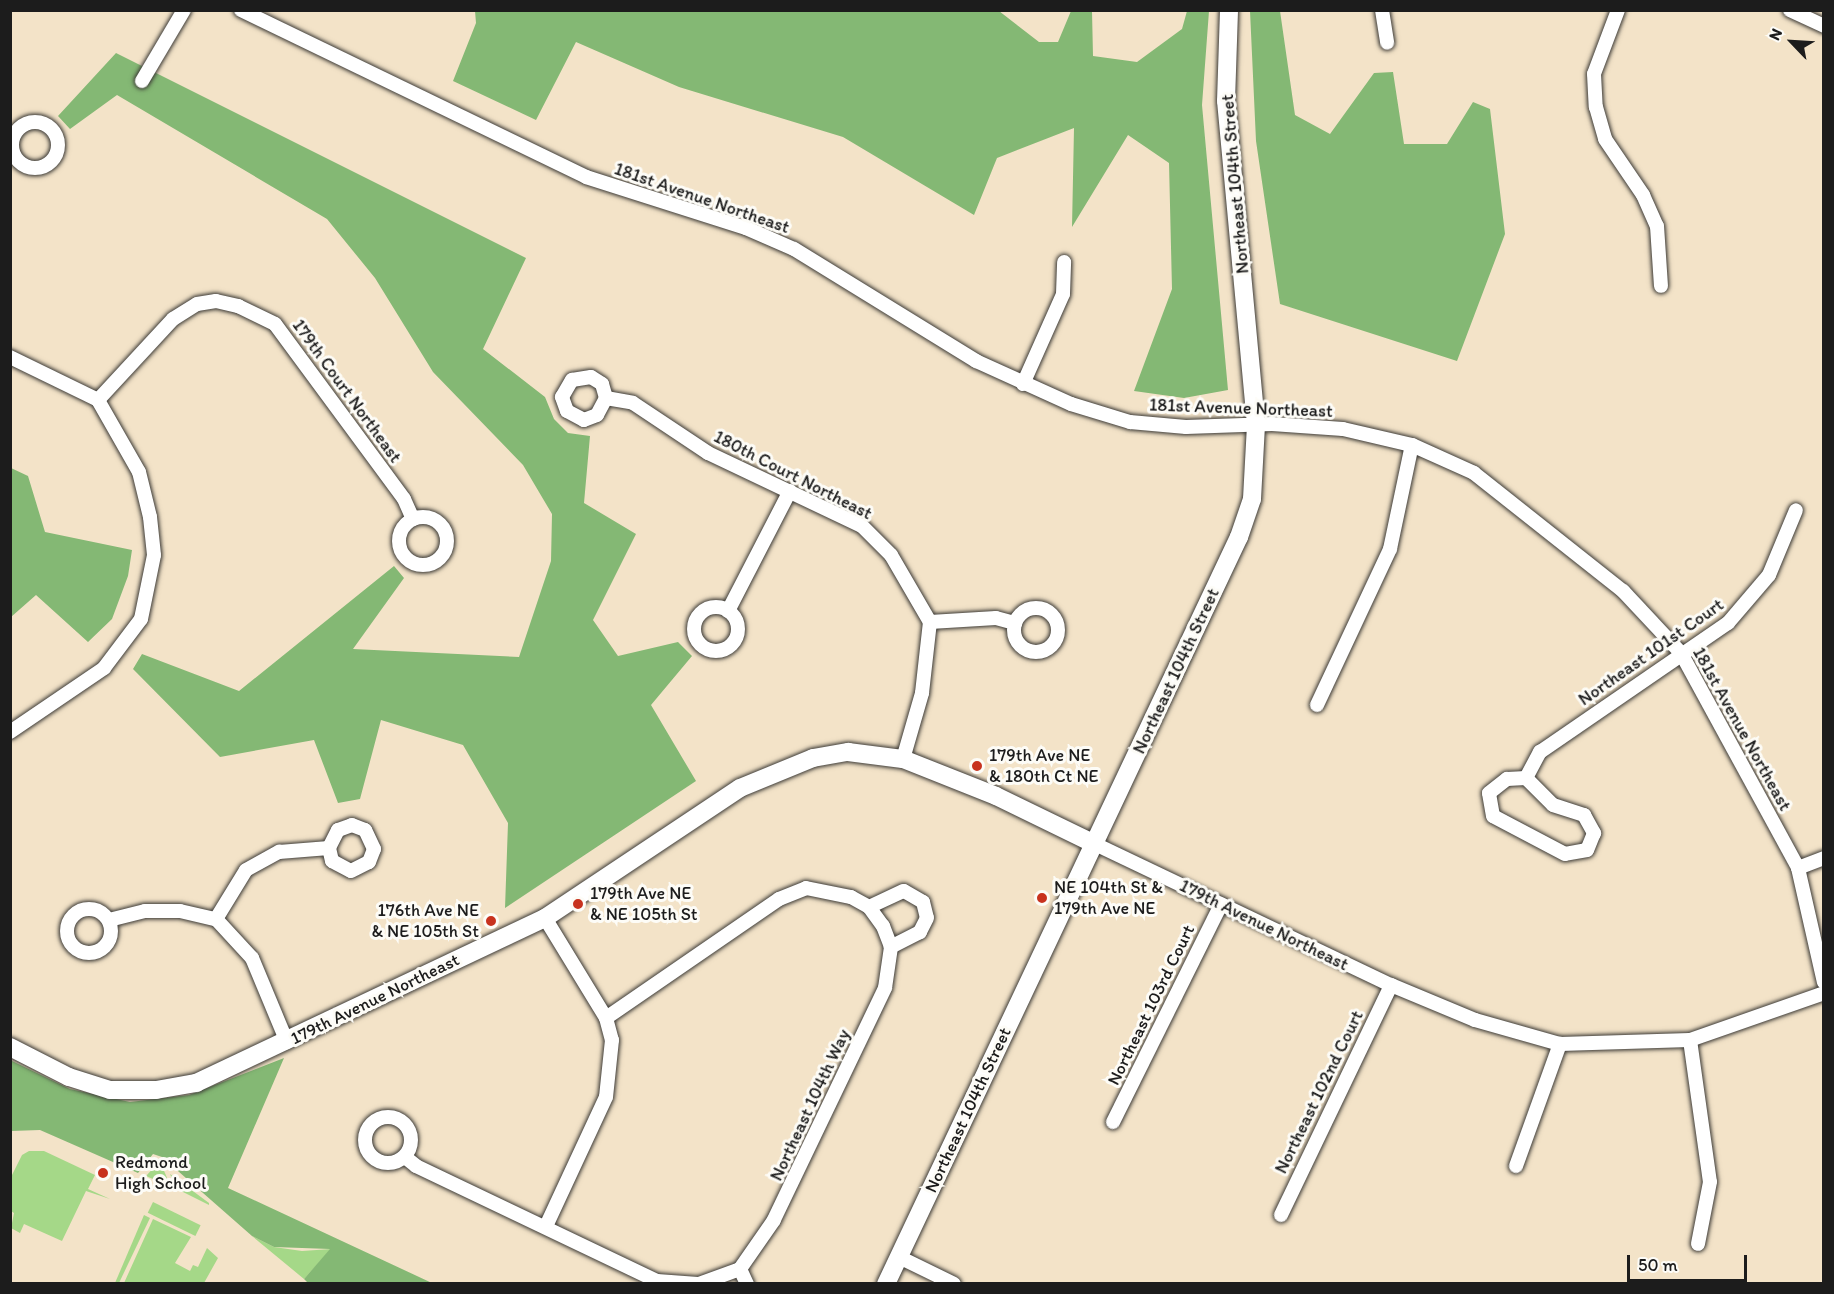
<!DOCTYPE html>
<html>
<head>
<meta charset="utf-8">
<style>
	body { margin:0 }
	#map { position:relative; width:1834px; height:1294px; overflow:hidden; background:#f3e3c8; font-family:Itim,sans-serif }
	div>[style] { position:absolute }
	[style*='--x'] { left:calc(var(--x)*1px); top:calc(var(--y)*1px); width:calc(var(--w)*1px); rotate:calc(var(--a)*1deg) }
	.green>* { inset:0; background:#a5d888; transform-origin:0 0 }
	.forest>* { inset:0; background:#84b874 }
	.roads { filter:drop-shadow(0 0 2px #3c3a36) drop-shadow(0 0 2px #3c3a36) }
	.minor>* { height:14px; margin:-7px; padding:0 7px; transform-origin:7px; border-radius:7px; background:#fff }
	.minor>.ring { margin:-7px; padding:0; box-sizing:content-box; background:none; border:14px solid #fff; border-radius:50% }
	.tertiary>* { height:18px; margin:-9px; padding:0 9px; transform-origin:9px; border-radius:9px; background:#fff }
	.dots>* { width:16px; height:16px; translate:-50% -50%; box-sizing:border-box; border:3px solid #fdfcf7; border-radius:50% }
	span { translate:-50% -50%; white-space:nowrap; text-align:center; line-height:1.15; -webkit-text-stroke:6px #fdfcf7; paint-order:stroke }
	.street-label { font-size:18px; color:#1c1c1c }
	.poi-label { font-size:18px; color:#1c1c1c }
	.left { translate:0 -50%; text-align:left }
	.right { translate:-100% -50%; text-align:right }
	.frame { position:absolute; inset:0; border:12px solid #1c1c1c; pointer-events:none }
	.north { position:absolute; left:1762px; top:12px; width:60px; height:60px; -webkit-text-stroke:4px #fdfcf7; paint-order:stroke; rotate:295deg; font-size:16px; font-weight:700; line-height:24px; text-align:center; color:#1c1c1c }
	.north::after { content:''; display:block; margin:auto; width:21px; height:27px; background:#1c1c1c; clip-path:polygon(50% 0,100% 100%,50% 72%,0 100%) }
	.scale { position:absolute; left:1627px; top:1255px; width:120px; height:27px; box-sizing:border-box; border:3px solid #1c1c1c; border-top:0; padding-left:8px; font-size:18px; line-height:21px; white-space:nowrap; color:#1c1c1c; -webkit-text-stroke:4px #fdfcf7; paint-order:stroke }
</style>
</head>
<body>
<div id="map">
	<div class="green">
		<div style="clip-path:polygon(29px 1151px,44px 1151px,95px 1175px,88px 1189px,110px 1199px,86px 1191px,62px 1241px,24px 1224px,20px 1233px,11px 1228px,14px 1213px,11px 1211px,11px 1177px,22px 1155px)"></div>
		<div style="clip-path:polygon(158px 1163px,161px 1164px,171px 1187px,146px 1176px)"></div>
		<div style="clip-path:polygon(170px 1174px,209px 1203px,209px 1205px,177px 1189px)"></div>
		<div style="left:153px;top:1202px;width:53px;height:12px;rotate:26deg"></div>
		<div style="clip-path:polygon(144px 1215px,150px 1218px,119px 1283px,115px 1283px)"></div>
		<div style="clip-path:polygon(153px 1219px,191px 1237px,175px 1263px,190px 1271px,193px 1265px,198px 1267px,207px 1248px,218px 1258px,204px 1283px,124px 1283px)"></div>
		<div style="clip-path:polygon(252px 1236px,274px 1247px,302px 1251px,331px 1249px,304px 1279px)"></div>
	</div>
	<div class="forest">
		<div style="clip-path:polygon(475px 11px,999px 11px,1039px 42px,1058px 42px,1071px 11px,1092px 11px,1093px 56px,1137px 62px,1182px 29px,1187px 11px,1209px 11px,1202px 105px,1228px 390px,1184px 398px,1134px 391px,1172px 289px,1169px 163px,1128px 135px,1072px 227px,1074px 128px,997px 158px,974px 215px,843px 137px,679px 87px,576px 42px,536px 120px,453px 81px,476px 23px)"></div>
		<div style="clip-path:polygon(1250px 11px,1280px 11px,1295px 115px,1330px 134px,1374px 73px,1393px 72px,1404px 144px,1447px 144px,1473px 102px,1490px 109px,1505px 234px,1457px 361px,1280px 304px,1256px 141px)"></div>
		<div style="clip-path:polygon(116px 53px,526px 258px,483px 349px,545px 397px,554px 419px,568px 433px,590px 436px,584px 503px,636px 534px,593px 620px,618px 656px,678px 642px,692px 656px,651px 705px,696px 781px,505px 908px,508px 823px,463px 745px,381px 720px,360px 799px,338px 803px,314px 740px,220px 757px,133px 669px,142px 654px,239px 691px,394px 566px,404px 578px,353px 649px,519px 657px,551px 561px,552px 514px,523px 465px,433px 372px,375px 278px,327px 219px,117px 95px,70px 129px,58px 116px)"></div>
		<div style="clip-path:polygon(11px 468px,28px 476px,45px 532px,132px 550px,128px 576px,112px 619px,88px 642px,36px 595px,11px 617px)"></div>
		<div style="clip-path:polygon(284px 1058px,228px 1188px,432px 1283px,308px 1283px,304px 1279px,330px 1249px,274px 1247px,252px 1236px,162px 1157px,153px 1154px,138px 1173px,40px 1130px,11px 1131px,10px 1060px,70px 1089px,130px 1102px,189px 1095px)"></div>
	</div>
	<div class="roads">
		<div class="minor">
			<div style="--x:241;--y:10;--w:383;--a:25.8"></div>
			<div style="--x:586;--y:177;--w:168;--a:17.7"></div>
			<div style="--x:746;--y:228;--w:52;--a:23.6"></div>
			<div style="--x:794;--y:249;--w:214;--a:31.6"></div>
			<div style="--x:976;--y:361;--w:104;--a:24.4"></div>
			<div style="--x:1071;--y:404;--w:62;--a:17"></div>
			<div style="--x:1130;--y:422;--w:56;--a:5.1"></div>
			<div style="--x:1186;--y:427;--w:86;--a:-2"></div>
			<div style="--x:1272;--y:424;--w:71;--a:4"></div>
			<div style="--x:1343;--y:429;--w:71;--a:13.1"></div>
			<div style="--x:1412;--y:445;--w:68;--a:24.3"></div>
			<div style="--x:1474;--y:473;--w:190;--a:38.4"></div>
			<div style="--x:1623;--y:591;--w:85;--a:46.9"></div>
			<div style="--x:1681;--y:653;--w:245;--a:61.4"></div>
			<div style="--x:1798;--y:868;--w:117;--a:77.2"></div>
			<div style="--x:1382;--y:10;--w:33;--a:81"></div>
			<div style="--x:1618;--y:10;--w:68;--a:110.6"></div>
			<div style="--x:1594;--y:74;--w:33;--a:87"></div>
			<div style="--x:1596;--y:107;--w:33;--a:74"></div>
			<div style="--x:1605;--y:139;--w:68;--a:55.8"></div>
			<div style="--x:1643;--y:195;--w:34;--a:66"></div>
			<div style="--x:1657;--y:226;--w:60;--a:86.2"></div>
			<div style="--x:1790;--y:10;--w:38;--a:25"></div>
			<div style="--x:142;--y:81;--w:82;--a:-59.4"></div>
			<div class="ring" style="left:12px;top:122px;width:32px;height:32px"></div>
			<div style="--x:10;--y:357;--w:98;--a:26"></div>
			<div style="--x:1023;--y:384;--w:98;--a:-66"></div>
			<div style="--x:1063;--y:294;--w:32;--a:-88"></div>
			<div style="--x:606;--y:398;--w:19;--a:118"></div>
			<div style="--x:597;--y:415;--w:14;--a:159"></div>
			<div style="--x:584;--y:420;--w:19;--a:-152"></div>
			<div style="--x:567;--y:411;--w:15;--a:-110"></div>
			<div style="--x:562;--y:397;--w:20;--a:-60"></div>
			<div style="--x:572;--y:380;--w:19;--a:-9"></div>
			<div style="--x:591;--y:377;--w:13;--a:32"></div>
			<div style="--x:602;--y:384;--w:15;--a:74"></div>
			<div style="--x:606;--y:398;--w:27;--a:10"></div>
			<div style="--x:633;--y:403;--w:90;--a:33.7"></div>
			<div style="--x:708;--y:453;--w:170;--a:25.4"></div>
			<div style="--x:862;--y:526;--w:41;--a:45"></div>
			<div style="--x:891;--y:555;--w:78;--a:59.8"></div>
			<div style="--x:930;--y:622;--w:66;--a:-3.5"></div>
			<div style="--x:996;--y:618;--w:20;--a:15"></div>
			<div class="ring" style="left:399px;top:517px;width:34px;height:34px"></div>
			<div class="ring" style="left:694px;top:607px;width:30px;height:30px"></div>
			<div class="ring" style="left:1014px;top:608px;width:30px;height:30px"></div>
			<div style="--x:728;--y:611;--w:135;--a:-62.7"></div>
			<div style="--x:1317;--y:705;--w:172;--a:-64.9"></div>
			<div style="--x:1390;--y:549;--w:106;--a:-78.1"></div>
			<div style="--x:10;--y:732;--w:114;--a:-34.2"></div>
			<div style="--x:104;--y:668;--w:61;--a:-52.9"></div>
			<div style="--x:141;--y:619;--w:65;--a:-78.5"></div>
			<div style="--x:154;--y:555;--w:38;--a:-96"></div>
			<div style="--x:150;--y:517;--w:46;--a:-103.7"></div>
			<div style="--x:139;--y:472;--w:83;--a:-119.7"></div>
			<div style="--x:98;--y:400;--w:110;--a:-47.2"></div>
			<div style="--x:173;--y:319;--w:28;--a:-32"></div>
			<div style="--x:197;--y:304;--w:19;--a:-9"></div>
			<div style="--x:216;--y:301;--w:23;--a:13"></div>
			<div style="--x:238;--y:306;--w:41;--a:25.9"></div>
			<div style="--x:275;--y:324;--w:217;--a:53.6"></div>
			<div style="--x:404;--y:499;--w:22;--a:66"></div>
			<div style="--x:903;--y:759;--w:69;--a:-73.9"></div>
			<div style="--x:922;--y:693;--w:71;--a:-83.6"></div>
			<div style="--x:1526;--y:778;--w:38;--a:45"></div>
			<div style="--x:1553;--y:805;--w:33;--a:18"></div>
			<div style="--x:1584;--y:815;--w:21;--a:61"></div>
			<div style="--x:1594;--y:833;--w:18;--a:112"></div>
			<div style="--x:1587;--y:850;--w:22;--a:170"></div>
			<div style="--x:1565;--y:854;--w:81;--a:-152.2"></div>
			<div style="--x:1493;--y:816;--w:23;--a:-100"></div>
			<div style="--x:1489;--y:793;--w:23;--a:-38"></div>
			<div style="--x:1507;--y:779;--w:19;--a:-3"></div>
			<div style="--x:1526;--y:778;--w:30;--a:-62"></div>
			<div style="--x:1540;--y:752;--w:228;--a:-34.5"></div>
			<div style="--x:1728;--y:623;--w:63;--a:-49.5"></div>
			<div style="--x:1769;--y:575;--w:70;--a:-67.4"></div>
			<div style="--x:1095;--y:844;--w:328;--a:25.5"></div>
			<div style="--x:1391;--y:985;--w:91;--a:22.6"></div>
			<div style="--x:1475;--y:1020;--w:88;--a:15.8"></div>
			<div style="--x:1560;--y:1044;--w:130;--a:-1.8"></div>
			<div style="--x:1690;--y:1040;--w:142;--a:-19.3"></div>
			<div style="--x:1798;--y:868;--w:28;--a:-21"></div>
			<div style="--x:869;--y:907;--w:38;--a:-25"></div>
			<div style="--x:904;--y:891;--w:22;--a:30"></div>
			<div style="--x:923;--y:902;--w:16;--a:76"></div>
			<div style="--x:927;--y:918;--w:16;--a:117"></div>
			<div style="--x:920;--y:932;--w:33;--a:153"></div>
			<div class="ring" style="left:67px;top:909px;width:30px;height:30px"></div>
			<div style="--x:545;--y:918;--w:117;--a:58.6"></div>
			<div style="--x:606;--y:1018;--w:23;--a:75"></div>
			<div style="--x:612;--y:1040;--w:57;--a:96"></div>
			<div style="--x:606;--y:1097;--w:142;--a:114.9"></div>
			<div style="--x:216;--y:919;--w:57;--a:-58.5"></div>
			<div style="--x:246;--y:870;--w:38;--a:-29"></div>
			<div style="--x:279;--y:852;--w:50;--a:-4.6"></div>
			<div style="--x:329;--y:848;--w:13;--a:77"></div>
			<div style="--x:332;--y:861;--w:21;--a:28"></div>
			<div style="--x:351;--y:871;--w:20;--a:-27"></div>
			<div style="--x:369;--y:862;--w:14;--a:-69"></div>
			<div style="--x:374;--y:849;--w:21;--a:-115"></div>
			<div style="--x:365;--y:830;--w:14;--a:-159"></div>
			<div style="--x:352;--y:825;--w:15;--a:160"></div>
			<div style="--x:338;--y:830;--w:20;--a:117"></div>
			<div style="--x:109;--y:920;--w:37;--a:-14"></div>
			<div style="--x:145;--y:911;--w:35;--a:0"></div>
			<div style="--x:180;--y:911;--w:37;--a:13"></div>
			<div style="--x:216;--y:919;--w:53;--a:47.3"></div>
			<div style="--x:252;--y:958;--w:91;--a:67.4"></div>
			<div style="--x:606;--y:1018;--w:210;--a:-34.5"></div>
			<div style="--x:779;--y:899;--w:29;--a:-22"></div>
			<div style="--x:806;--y:888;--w:46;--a:11.3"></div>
			<div style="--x:851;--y:897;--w:21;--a:29"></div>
			<div style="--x:869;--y:907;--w:24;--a:54"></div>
			<div style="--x:883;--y:926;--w:22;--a:69"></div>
			<div style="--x:891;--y:947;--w:41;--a:98.3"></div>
			<div style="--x:885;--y:988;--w:257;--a:115.6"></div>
			<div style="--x:774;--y:1220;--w:60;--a:124.8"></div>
			<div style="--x:740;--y:1269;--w:44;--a:159.9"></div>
			<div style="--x:1690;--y:1040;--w:143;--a:82"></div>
			<div style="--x:1710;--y:1182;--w:63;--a:101"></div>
			<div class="ring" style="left:365px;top:1117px;width:32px;height:32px"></div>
			<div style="--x:1113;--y:1122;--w:243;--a:-63.6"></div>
			<div style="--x:405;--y:1157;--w:14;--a:39"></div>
			<div style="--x:416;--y:1166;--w:267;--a:25.5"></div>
			<div style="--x:657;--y:1281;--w:41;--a:4.2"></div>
			<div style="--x:1516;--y:1166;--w:130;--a:-70.2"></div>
			<div style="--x:1281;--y:1215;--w:255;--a:-64.4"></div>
			<div style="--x:899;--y:1257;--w:61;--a:26.1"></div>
			<div style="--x:740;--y:1269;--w:17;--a:65"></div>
		</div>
		<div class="tertiary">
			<div style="--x:10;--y:1047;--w:66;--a:27"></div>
			<div style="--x:69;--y:1077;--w:43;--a:17.6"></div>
			<div style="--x:110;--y:1090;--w:46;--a:0"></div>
			<div style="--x:156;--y:1090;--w:41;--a:-9.9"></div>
			<div style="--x:196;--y:1083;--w:386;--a:-25.3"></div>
			<div style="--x:545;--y:918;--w:234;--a:-33.7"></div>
			<div style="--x:740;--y:788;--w:79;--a:-22.3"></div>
			<div style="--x:813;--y:758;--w:36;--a:-10"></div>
			<div style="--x:848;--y:752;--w:55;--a:7.3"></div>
			<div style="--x:903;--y:759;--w:100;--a:21.7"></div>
			<div style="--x:996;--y:796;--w:110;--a:25.9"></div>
			<div style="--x:886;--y:1284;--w:826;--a:-64.71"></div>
			<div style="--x:1239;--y:537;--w:40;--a:-71.1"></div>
			<div style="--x:1252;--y:499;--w:75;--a:-86.9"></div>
			<div style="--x:1256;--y:424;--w:324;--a:-95.3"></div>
			<div style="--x:1226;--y:101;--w:91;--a:-88.1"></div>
		</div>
	</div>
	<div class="dots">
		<div style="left:977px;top:766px;background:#c8321e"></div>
		<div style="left:1042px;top:898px;background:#c8321e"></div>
		<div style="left:578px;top:904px;background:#c8321e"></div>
		<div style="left:491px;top:921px;background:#c8321e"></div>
		<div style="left:103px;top:1173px;background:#c8321e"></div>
	</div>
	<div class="street-label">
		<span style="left:1235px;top:184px;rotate:-95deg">Northeast 104th Street</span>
		<span style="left:702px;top:198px;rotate:19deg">181st Avenue Northeast</span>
		<span style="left:347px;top:391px;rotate:54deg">179th Court Northeast</span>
		<span style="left:1241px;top:408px;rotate:2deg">181st Avenue Northeast</span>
		<span style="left:793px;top:475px;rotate:27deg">180th Court Northeast</span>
		<span style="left:1651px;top:652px;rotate:-35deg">Northeast 101st Court</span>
		<span style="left:1176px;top:671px;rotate:-65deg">Northeast 104th Street</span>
		<span style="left:1742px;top:729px;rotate:61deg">181st Avenue Northeast</span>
		<span style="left:1264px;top:925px;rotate:26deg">179th Avenue Northeast</span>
		<span style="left:375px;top:999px;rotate:-26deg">179th Avenue Northeast</span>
		<span style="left:1151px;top:1005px;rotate:-64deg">Northeast 103rd Court</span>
		<span style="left:1319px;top:1092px;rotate:-64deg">Northeast 102nd Court</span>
		<span style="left:810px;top:1105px;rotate:-65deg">Northeast 104th Way</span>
		<span style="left:968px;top:1110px;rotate:-65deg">Northeast 104th Street</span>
	</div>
	<div class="poi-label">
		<span class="left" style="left:989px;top:766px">179th Ave NE<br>&amp; 180th Ct NE</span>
		<span class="left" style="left:1054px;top:898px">NE 104th St &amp;<br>179th Ave NE</span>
		<span class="left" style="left:590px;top:904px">179th Ave NE<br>&amp; NE 105th St</span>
		<span class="right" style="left:479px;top:921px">176th Ave NE<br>&amp; NE 105th St</span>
		<span class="left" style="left:115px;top:1173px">Redmond<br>High School</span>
	</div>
	<div class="frame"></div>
	<div class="north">N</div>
	<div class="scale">50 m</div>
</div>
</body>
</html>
